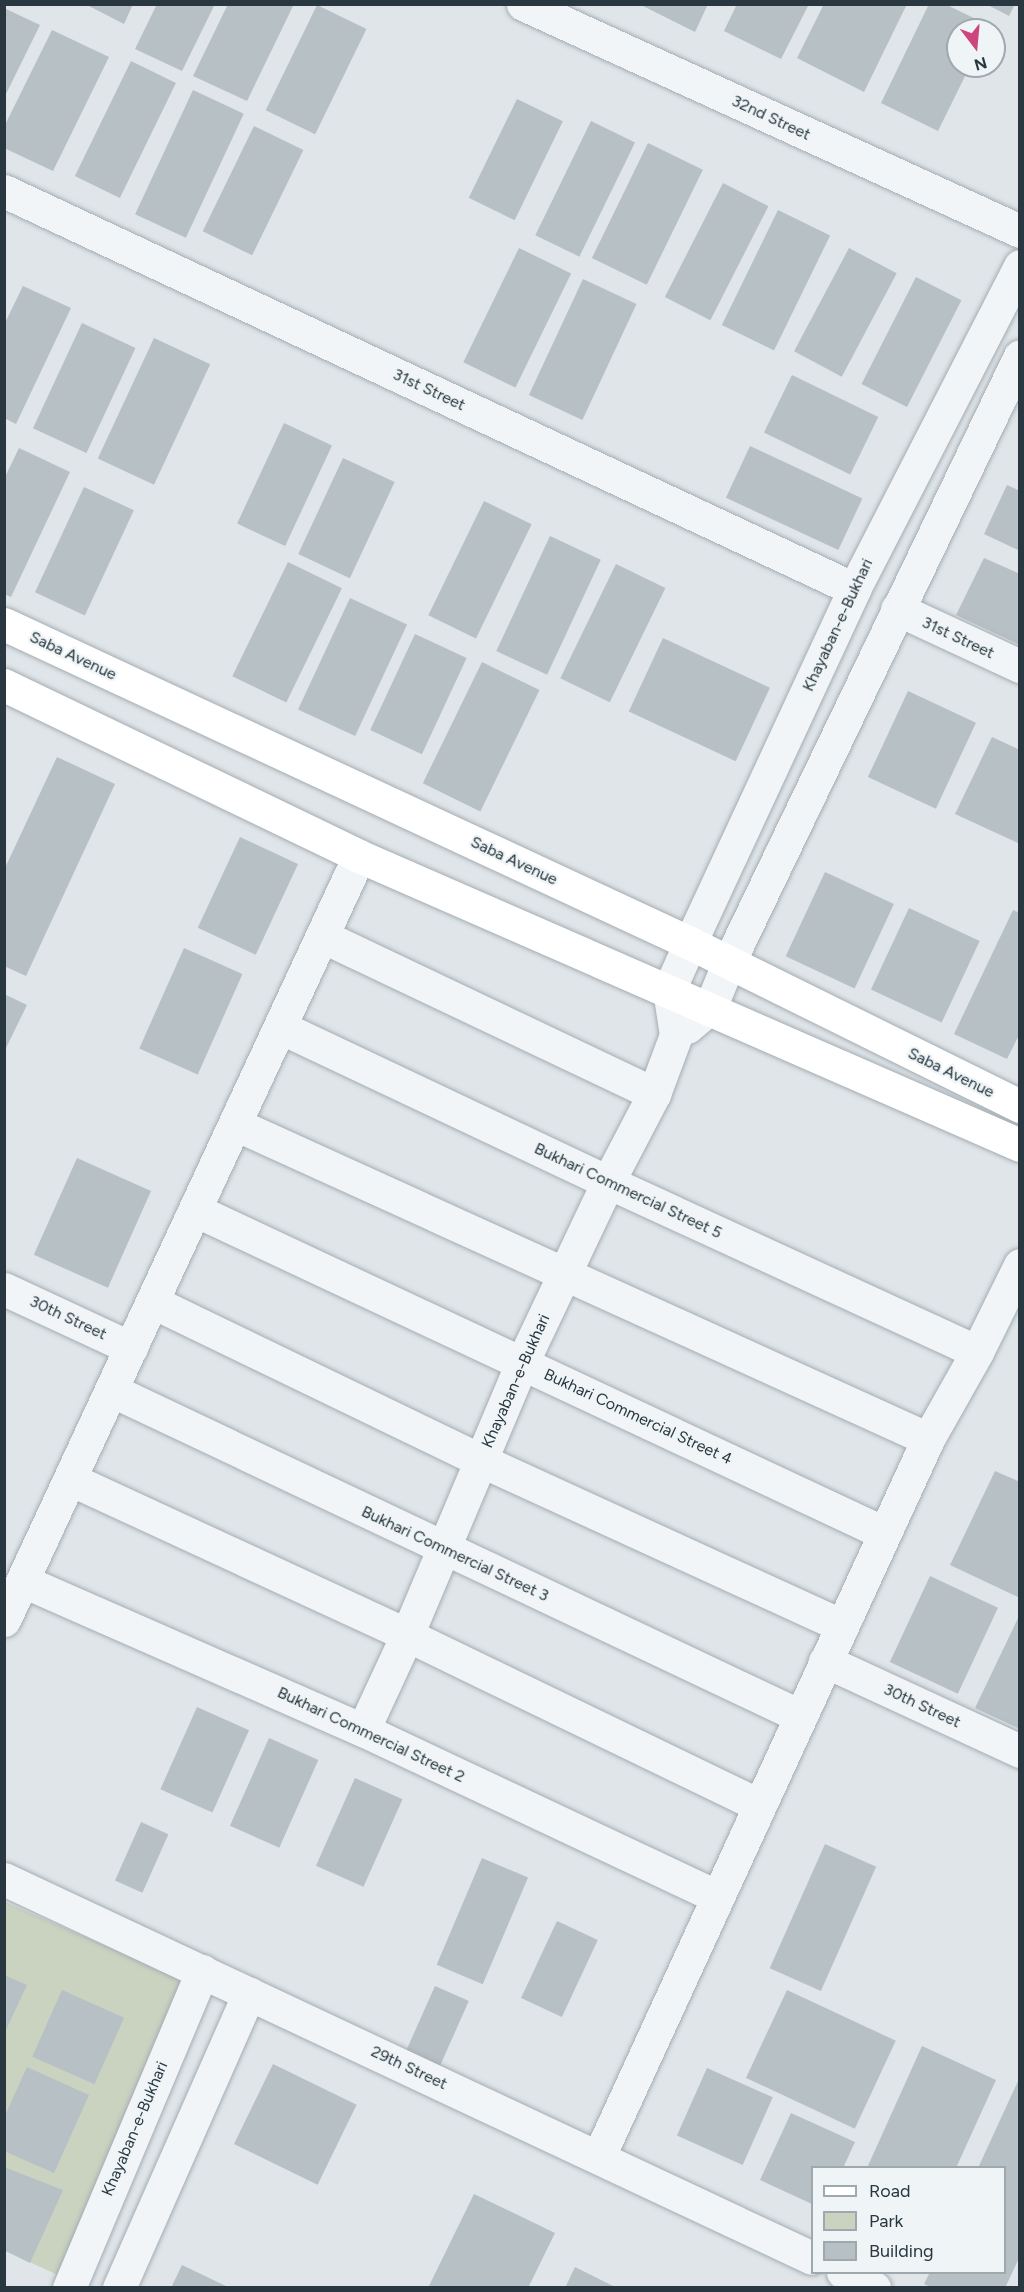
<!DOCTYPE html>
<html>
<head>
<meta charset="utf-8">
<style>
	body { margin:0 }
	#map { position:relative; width:1024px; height:2292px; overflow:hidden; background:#dfe5e9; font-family:Figtree,sans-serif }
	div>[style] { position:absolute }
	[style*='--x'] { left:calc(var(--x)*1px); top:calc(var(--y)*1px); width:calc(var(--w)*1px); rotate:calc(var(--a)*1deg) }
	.green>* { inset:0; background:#cad2c0 }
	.building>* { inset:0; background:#b7c0c5; transform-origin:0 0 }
	.roads { filter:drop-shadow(0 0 2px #a4adb3) drop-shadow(0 0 2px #a4adb3) }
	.minor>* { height:33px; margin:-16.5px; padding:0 16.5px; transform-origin:16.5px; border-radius:16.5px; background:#f2f5f7 }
	.major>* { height:33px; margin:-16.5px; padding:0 16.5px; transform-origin:16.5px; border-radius:16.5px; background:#fff }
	span { translate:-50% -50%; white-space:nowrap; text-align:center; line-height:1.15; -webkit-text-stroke:4.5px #eff4f6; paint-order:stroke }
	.street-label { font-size:16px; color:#283740 }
	.frame { position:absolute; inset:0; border:6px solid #283740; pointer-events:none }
	.legend { position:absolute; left:811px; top:2166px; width:195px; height:108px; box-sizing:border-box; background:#eff4f6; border:2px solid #9fa8ad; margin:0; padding:8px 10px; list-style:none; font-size:18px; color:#283740 }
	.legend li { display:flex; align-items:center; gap:12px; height:30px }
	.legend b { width:30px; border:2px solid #9fa8ad }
	.north { position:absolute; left:946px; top:18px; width:60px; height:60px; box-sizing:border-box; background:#eff4f6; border:2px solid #9fa8ad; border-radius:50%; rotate:164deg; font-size:16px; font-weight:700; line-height:24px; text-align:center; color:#283740 }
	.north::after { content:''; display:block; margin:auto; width:21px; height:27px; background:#ce447e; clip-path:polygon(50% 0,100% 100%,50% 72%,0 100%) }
</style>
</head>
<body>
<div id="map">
	<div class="green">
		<div style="clip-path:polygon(5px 1902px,184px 1980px,58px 2275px,5px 2251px)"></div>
	</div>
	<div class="building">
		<div style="clip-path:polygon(85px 4px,133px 4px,124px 24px)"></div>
		<div style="clip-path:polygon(157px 4px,215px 4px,182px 71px,135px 49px)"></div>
		<div style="clip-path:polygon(228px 4px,294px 4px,247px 101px,193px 76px)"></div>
		<div style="clip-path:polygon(639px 4px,708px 4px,695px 32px)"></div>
		<div style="clip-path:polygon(737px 4px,809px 4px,781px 59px,724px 31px)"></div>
		<div style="clip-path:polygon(824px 4px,907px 4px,864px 92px,797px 58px)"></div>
		<div style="clip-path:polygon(929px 4px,945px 4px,990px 26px,988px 30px,958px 30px,958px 66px,970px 66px,938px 131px,881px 103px)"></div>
		<div style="clip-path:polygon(986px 4px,1015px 4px,1009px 16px)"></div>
		<div style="left:317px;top:5px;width:55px;height:117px;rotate:26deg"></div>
		<div style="clip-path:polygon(4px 8px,40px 25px,4px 98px)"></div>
		<div style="clip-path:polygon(52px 30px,109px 57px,53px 171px,4px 148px,4px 127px)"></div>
		<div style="left:131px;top:61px;width:50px;height:128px;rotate:26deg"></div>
		<div style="left:193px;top:90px;width:56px;height:137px;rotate:25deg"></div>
		<div style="left:517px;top:99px;width:51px;height:110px;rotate:26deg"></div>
		<div style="left:591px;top:121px;width:49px;height:127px;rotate:26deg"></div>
		<div style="left:254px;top:126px;width:55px;height:117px;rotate:26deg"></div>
		<div style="left:648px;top:143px;width:61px;height:128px;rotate:26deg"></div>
		<div style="left:723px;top:183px;width:51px;height:128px;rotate:27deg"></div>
		<div style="left:778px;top:210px;width:58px;height:128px;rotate:26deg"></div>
		<div style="left:519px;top:248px;width:58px;height:127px;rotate:26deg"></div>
		<div style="left:849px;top:248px;width:54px;height:117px;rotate:28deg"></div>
		<div style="left:916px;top:277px;width:51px;height:120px;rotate:27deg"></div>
		<div style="left:583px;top:279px;width:59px;height:128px;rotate:25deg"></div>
		<div style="clip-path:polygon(23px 286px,71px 308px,16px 424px,4px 418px,4px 325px)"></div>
		<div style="left:82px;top:323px;width:59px;height:116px;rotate:25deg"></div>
		<div style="left:154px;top:338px;width:62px;height:133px;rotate:25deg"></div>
		<div style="left:792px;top:375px;width:96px;height:64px;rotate:26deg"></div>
		<div style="left:284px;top:423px;width:53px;height:111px;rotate:25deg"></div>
		<div style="left:750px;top:446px;width:124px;height:57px;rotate:25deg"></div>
		<div style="clip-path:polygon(19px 448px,70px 472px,11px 597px,4px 594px,4px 479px)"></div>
		<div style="left:343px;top:458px;width:57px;height:106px;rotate:25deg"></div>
		<div style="clip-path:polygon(1007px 485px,1020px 491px,1020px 551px,984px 534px)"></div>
		<div style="left:84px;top:487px;width:55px;height:116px;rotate:25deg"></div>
		<div style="left:484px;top:501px;width:53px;height:127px;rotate:26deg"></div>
		<div style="left:550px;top:536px;width:56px;height:127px;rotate:25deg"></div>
		<div style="clip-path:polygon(984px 558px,1020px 574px,1020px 645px,956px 615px)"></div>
		<div style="left:288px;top:562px;width:60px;height:127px;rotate:26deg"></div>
		<div style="left:616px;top:564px;width:55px;height:127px;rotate:26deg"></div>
		<div style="left:350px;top:598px;width:63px;height:123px;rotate:25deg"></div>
		<div style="left:415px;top:634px;width:57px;height:106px;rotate:25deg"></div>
		<div style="left:663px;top:638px;width:118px;height:81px;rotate:25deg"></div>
		<div style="left:482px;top:662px;width:64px;height:135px;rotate:26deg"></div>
		<div style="left:908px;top:691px;width:75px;height:95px;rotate:25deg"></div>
		<div style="clip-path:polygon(992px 737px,1020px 750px,1020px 844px,955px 814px)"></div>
		<div style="clip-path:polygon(57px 757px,115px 784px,26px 976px,4px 966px,4px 870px)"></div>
		<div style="left:240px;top:837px;width:64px;height:100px;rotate:25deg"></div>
		<div style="left:825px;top:872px;width:76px;height:93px;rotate:25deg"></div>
		<div style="left:909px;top:908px;width:78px;height:90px;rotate:25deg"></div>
		<div style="clip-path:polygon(1013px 910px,1020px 913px,1020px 1033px,1007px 1059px,954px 1034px)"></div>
		<div style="left:184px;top:948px;width:64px;height:110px;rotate:24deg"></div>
		<div style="clip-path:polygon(4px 994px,27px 1005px,4px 1052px)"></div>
		<div style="left:77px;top:1158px;width:81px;height:106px;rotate:24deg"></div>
		<div style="clip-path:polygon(995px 1471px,1020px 1482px,1020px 1598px,950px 1565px)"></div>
		<div style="left:930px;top:1576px;width:75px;height:95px;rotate:25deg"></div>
		<div style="clip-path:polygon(1020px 1614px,1020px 1729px,975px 1708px)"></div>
		<div style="left:197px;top:1707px;width:57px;height:90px;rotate:24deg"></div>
		<div style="left:269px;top:1738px;width:54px;height:96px;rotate:24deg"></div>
		<div style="left:355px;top:1778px;width:52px;height:96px;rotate:24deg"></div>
		<div style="left:141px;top:1822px;width:30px;height:64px;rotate:24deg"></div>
		<div style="left:825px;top:1844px;width:56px;height:136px;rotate:24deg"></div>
		<div style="left:482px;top:1858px;width:50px;height:116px;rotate:23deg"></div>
		<div style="left:557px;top:1921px;width:45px;height:85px;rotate:25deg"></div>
		<div style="clip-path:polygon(4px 1975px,27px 1985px,4px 2034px)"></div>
		<div style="left:435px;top:1986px;width:37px;height:75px;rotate:24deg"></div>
		<div style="left:62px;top:1990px;width:68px;height:73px;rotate:24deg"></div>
		<div style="left:787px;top:1990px;width:120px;height:97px;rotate:25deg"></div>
		<div style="clip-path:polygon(922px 2046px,996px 2080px,956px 2168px,867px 2168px)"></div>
		<div style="left:273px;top:2064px;width:93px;height:89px;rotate:26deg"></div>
		<div style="clip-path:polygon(27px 2067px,89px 2095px,54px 2173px,4px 2151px,4px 2118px)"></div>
		<div style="left:707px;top:2068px;width:72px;height:74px;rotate:24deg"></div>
		<div style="clip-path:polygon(1018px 2081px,1020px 2256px,1005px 2288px,933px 2288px,924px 2284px,930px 2272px,1004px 2272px,1004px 2168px,978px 2168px)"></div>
		<div style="clip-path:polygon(791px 2113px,855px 2142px,843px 2168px,812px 2168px,812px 2204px,760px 2180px)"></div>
		<div style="clip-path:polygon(4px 2167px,63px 2190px,30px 2263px,4px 2250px)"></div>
		<div style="clip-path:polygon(474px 2194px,555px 2233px,528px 2288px,428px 2288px)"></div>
		<div style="clip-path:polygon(182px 2265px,230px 2288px,171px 2288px)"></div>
		<div style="clip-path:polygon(575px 2267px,617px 2288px,565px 2288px)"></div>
	</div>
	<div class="roads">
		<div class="minor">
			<div style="--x:523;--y:4;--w:546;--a:24.55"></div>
			<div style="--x:4;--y:191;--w:939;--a:25.09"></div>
			<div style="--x:897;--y:609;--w:136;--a:24.9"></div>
			<div style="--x:322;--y:936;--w:368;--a:25.4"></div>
			<div style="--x:280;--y:1027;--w:363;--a:25.3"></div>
			<div style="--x:608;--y:1182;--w:406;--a:24.7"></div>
			<div style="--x:687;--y:1027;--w:30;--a:-40"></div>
			<div style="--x:710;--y:1008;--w:48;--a:-67.8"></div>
			<div style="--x:728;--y:964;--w:674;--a:-64.35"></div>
			<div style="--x:235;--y:1124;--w:761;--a:24.44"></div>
			<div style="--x:195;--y:1210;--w:761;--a:25.12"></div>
			<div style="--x:4;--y:1289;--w:140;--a:24.9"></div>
			<div style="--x:153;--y:1302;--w:363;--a:25.8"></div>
			<div style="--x:480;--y:1460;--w:397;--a:24.6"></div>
			<div style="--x:111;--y:1390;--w:760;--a:25.32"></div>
			<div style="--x:70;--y:1479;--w:371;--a:24.8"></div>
			<div style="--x:407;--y:1635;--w:390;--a:25.8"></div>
			<div style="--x:23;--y:1581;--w:371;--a:23.7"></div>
			<div style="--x:363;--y:1730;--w:390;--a:25.2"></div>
			<div style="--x:4;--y:1620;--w:842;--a:-65.08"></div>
			<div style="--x:825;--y:1661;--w:215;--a:24.8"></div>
			<div style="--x:363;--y:1730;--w:105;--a:-65.1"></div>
			<div style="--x:407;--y:1635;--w:295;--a:-67.1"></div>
			<div style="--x:522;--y:1363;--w:200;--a:-64.6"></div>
			<div style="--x:608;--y:1182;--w:99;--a:-62.4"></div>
			<div style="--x:654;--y:1094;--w:63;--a:-69.6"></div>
			<div style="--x:676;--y:1035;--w:46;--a:-98.8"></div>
			<div style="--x:669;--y:990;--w:51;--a:-65.9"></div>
			<div style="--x:690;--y:943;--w:390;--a:-65.1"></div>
			<div style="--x:854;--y:589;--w:363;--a:-62.8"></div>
			<div style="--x:4;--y:1879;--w:892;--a:25.13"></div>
			<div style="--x:599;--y:2156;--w:789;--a:-65.35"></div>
			<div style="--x:928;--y:1439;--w:100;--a:-60.6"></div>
			<div style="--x:977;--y:1352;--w:97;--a:-63.7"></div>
			<div style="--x:843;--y:2272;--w:35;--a:27"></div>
			<div style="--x:69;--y:2288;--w:344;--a:-67.2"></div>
			<div style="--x:119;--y:2288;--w:322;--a:-66.2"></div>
		</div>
		<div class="major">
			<div style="--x:4;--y:624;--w:757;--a:24.94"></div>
			<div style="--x:690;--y:943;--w:368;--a:26.3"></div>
			<div style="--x:4;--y:685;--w:394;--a:25.7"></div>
			<div style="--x:359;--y:856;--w:721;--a:23.62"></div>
		</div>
	</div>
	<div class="street-label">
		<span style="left:771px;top:118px;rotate:25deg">32nd Street</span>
		<span style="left:429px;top:390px;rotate:25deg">31st Street</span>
		<span style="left:838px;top:625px;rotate:-65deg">Khayaban-e-Bukhari</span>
		<span style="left:958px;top:638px;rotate:25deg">31st Street</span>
		<span style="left:73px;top:656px;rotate:25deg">Saba Avenue</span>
		<span style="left:514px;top:861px;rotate:25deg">Saba Avenue</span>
		<span style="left:951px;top:1073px;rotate:26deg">Saba Avenue</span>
		<span style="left:628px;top:1191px;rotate:25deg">Bukhari Commercial Street 5</span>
		<span style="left:68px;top:1318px;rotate:25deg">30th Street</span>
		<span style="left:516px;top:1381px;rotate:-66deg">Khayaban-e-Bukhari</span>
		<span style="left:638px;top:1417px;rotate:25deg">Bukhari Commercial Street 4</span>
		<span style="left:455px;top:1554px;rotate:25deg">Bukhari Commercial Street 3</span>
		<span style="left:922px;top:1706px;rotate:25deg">30th Street</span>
		<span style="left:371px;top:1735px;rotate:25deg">Bukhari Commercial Street 2</span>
		<span style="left:409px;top:2068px;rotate:25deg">29th Street</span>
		<span style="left:135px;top:2129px;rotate:-67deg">Khayaban-e-Bukhari</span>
	</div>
	<div class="frame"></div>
	<ul class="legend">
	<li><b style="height:8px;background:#fff"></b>Road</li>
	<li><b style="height:16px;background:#cad2c0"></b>Park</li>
	<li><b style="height:16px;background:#b7c0c5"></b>Building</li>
	</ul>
	<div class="north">N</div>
</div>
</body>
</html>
